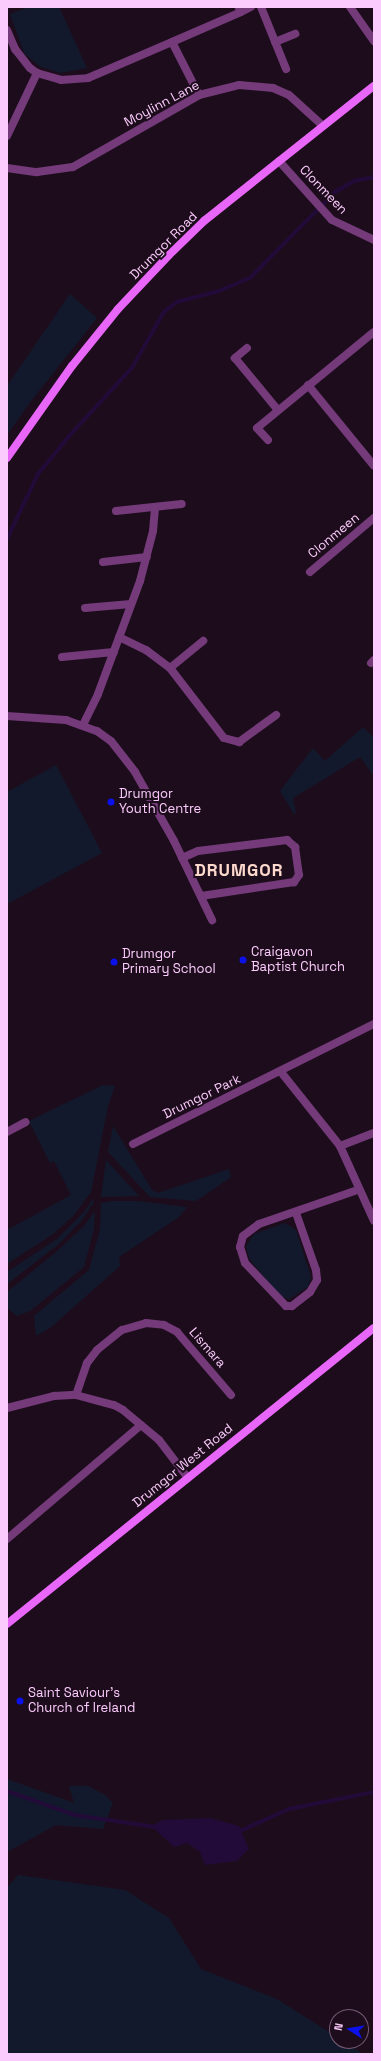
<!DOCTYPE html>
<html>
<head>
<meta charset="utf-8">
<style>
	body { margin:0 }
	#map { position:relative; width:381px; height:2061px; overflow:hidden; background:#1d0d1c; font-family:"Space Grotesk",sans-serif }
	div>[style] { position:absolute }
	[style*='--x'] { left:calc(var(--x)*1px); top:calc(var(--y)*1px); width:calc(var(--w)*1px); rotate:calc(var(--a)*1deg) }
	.green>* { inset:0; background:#13192d }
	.water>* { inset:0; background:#220b38 }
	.stream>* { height:3.5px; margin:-1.75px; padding:0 1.75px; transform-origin:1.75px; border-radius:1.75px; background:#220b38 }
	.street>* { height:8px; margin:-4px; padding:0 4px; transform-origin:4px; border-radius:4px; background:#743a7a }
	.secondary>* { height:8px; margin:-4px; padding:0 4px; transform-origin:4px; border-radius:4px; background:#e967f8 }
	.dots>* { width:11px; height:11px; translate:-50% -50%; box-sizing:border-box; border:2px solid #1d0d1c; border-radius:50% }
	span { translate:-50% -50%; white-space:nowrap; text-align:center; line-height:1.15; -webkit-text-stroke:4px #1d0d1c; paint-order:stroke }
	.street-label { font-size:13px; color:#fccbfd }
	.poi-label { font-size:13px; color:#fccbfd }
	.left { translate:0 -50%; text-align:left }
	.district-label { font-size:17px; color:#fdd8cd; font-weight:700; letter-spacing:1px }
	.frame { position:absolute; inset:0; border:8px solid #fccbfd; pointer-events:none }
	.north { position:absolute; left:329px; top:2009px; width:40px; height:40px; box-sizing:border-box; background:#1d0d1c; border:1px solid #765976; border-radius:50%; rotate:282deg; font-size:11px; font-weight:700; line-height:16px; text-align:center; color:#fccbfd }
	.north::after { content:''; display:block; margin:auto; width:14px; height:18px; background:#0b11e8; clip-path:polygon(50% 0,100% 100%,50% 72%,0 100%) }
</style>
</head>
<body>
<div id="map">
	<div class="green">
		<div style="clip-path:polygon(29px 7px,59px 7px,87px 68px,60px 73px,39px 66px,24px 53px,10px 14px)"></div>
		<div style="clip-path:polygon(70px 294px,97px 318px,31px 401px,7px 435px,7px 386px)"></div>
		<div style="clip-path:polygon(363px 727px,374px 738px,374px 776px,360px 757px,293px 798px,296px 813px,294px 814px,280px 791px,313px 748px,325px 761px)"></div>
		<div style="clip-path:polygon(56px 765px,102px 853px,7px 904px,7px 792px)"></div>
		<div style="clip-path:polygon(103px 1085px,115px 1086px,108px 1106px,91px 1192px,73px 1216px,53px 1234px,7px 1264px,7px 1230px,71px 1195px,54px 1161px,50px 1163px,29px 1121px)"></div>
		<div style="clip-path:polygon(113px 1126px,152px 1190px,158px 1193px,229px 1169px,231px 1177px,196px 1201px,150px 1197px,108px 1152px)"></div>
		<div style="clip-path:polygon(106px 1160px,139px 1196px,101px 1197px)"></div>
		<div style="clip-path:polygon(93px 1199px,94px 1202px,82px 1220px,59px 1244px,7px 1284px,7px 1272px,57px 1239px,83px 1213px)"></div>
		<div style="clip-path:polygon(113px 1201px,138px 1201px,187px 1207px,179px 1217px,119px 1257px,120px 1266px,50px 1328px,36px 1336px,34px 1316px,89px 1270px,100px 1229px,101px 1203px)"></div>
		<div style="clip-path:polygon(95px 1211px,94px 1229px,84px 1267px,30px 1311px,17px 1316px,7px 1308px,7px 1292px,56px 1252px,84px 1226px)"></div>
		<div style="clip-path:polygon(285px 1223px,296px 1230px,311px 1277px,308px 1287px,289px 1299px,281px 1297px,250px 1260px,246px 1247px,254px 1234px)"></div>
		<div style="clip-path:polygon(7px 1779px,74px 1803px,69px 1786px,88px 1786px,105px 1795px,113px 1803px,103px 1829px,56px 1825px,7px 1852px)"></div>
		<div style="clip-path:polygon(18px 1875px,125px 1890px,169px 1918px,201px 1969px,277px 1999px,337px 2037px,337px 2041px,343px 2041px,363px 2054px,7px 2054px,7px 1888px)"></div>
	</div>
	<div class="water">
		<div style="clip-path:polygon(210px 1818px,239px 1826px,249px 1849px,237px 1861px,205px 1865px,200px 1852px,187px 1843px,174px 1847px,151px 1826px,163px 1820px)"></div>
	</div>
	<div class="stream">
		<div style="--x:7;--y:539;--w:72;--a:-64.5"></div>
		<div style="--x:38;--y:474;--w:52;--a:-50.5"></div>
		<div style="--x:71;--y:434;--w:90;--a:-47.3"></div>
		<div style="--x:132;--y:368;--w:64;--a:-60.3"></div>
		<div style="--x:164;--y:312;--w:16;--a:-38"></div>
		<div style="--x:177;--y:302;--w:43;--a:-14.7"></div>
		<div style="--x:219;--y:291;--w:34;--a:-23"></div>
		<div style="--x:250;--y:278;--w:121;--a:-45.3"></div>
		<div style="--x:335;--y:192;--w:22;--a:-30"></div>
		<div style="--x:354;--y:181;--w:20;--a:-11"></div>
		<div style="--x:7;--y:1791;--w:72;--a:19.4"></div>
		<div style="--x:75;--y:1815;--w:81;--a:8.5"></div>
		<div style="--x:238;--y:1832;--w:56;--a:-24.3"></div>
		<div style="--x:289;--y:1809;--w:87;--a:-11.3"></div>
	</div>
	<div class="street">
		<div style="--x:261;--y:7;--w:67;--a:68"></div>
		<div style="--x:350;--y:7;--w:42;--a:54.8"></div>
		<div style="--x:239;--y:8;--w:4;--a:63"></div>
		<div style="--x:241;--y:12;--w:11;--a:-27"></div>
		<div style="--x:7;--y:30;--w:21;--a:67"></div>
		<div style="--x:15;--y:49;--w:24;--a:52"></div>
		<div style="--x:30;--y:68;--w:9;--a:36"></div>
		<div style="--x:37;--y:73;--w:25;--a:16"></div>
		<div style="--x:61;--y:80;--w:27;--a:-4"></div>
		<div style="--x:88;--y:78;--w:91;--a:-23.2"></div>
		<div style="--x:275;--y:42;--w:22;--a:-22"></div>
		<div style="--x:199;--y:95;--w:59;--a:-117"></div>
		<div style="--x:172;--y:42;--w:75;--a:-23.5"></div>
		<div style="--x:7;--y:136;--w:70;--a:-64.5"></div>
		<div style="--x:279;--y:161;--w:79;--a:48.1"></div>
		<div style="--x:332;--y:220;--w:47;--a:25.5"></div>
		<div style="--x:7;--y:168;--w:30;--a:8"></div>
		<div style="--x:37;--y:172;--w:36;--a:-8"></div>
		<div style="--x:73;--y:167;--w:145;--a:-29.7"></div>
		<div style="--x:199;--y:95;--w:41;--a:-14"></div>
		<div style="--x:239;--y:85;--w:34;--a:5"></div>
		<div style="--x:273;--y:88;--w:17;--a:24"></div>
		<div style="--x:289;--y:95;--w:45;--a:42.3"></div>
		<div style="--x:247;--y:348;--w:16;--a:140"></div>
		<div style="--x:235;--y:358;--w:66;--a:50.5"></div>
		<div style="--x:308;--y:385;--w:104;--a:50.8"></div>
		<div style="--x:268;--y:440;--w:16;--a:-133"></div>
		<div style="--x:257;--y:428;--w:151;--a:-39.4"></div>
		<div style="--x:116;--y:511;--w:66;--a:-6.1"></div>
		<div style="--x:103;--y:562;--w:44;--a:-6.5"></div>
		<div style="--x:310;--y:572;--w:84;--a:-40.2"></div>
		<div style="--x:85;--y:608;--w:46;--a:-5"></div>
		<div style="--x:119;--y:637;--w:30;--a:26"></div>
		<div style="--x:146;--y:650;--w:30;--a:37"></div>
		<div style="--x:170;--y:668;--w:88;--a:52.4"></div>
		<div style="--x:224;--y:738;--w:16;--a:15"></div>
		<div style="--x:239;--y:742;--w:46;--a:-36.1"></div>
		<div style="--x:62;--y:657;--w:52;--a:-5.5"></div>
		<div style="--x:371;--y:663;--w:4;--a:-45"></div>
		<div style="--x:170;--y:668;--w:43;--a:-39.3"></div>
		<div style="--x:7;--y:716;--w:59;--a:3.9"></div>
		<div style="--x:66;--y:720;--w:33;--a:20"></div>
		<div style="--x:97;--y:731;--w:17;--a:36"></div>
		<div style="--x:111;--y:741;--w:39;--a:52"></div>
		<div style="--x:135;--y:772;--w:79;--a:60.5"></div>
		<div style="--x:174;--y:841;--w:88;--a:64.3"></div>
		<div style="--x:83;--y:725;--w:34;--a:-64"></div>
		<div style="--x:98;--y:694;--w:121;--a:-69.6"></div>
		<div style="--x:140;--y:581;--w:52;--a:-75.4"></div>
		<div style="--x:153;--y:531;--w:24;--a:-85"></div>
		<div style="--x:182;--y:858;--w:17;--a:-24"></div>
		<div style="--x:198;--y:851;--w:90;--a:-7"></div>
		<div style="--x:287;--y:840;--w:11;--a:41"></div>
		<div style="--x:295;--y:847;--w:28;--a:82"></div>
		<div style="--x:299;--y:875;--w:9;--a:126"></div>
		<div style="--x:294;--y:882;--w:94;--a:171.4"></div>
		<div style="--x:281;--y:1072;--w:95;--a:51.4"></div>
		<div style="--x:340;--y:1146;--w:82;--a:65.6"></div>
		<div style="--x:7;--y:1132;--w:21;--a:-28"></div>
		<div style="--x:133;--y:1144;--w:269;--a:-26.5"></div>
		<div style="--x:340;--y:1146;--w:36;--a:-21"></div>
		<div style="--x:296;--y:1213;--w:60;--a:70.7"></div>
		<div style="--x:316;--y:1270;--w:10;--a:84"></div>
		<div style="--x:317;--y:1280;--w:14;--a:120"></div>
		<div style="--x:310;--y:1292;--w:23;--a:142"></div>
		<div style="--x:292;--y:1306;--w:6;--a:180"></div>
		<div style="--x:286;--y:1306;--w:59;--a:-133.6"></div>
		<div style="--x:245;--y:1263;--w:17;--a:-107"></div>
		<div style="--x:240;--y:1247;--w:11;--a:-75"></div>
		<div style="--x:243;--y:1236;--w:20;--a:-37"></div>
		<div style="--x:259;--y:1224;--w:105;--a:-19"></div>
		<div style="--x:76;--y:1395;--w:34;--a:-71"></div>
		<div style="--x:87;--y:1363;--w:16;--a:-52"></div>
		<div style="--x:97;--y:1350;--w:32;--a:-39"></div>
		<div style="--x:122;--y:1330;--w:25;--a:-16"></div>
		<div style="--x:146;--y:1323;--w:18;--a:6"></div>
		<div style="--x:164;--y:1325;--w:15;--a:28"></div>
		<div style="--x:177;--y:1332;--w:83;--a:49.4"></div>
		<div style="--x:7;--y:1408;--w:49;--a:-14.3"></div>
		<div style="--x:54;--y:1396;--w:22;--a:-3"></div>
		<div style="--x:76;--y:1395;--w:39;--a:15"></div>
		<div style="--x:114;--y:1405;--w:10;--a:29"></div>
		<div style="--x:123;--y:1410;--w:47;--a:39.8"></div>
		<div style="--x:159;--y:1440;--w:48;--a:52.7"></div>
		<div style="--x:7;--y:1539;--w:176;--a:-40.4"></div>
	</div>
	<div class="secondary">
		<div style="--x:7;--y:458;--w:113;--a:-54.8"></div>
		<div style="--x:72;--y:366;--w:73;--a:-51.1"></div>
		<div style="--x:118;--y:309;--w:74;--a:-46.6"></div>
		<div style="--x:169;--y:255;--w:49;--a:-44.2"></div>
		<div style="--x:204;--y:221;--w:217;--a:-38.5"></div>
		<div style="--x:7;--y:1624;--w:471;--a:-38.9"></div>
	</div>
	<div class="dots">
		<div style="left:111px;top:802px;background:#0b11e8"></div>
		<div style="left:243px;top:960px;background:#0b11e8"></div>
		<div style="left:114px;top:962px;background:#0b11e8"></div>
		<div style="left:20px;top:1701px;background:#0b11e8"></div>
	</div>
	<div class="street-label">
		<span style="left:162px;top:104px;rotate:-28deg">Moylinn Lane</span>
		<span style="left:323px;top:190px;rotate:46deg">Clonmeen</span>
		<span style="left:164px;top:246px;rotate:-45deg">Drumgor Road</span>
		<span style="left:334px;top:536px;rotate:-40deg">Clonmeen</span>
		<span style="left:202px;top:1097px;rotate:-26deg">Drumgor Park</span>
		<span style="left:207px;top:1348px;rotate:49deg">Lismara</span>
		<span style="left:183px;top:1466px;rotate:-39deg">Drumgor West Road</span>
	</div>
	<div class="poi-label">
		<span class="left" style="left:119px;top:802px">Drumgor<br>Youth Centre</span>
		<span class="left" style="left:251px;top:960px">Craigavon<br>Baptist Church</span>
		<span class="left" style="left:122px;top:962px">Drumgor<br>Primary School</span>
		<span class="left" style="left:28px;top:1701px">Saint Saviour's<br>Church of Ireland</span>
	</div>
	<div class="district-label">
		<span style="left:239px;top:871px">DRUMGOR</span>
	</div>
	<div class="frame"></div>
	<div class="north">N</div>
</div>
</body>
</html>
